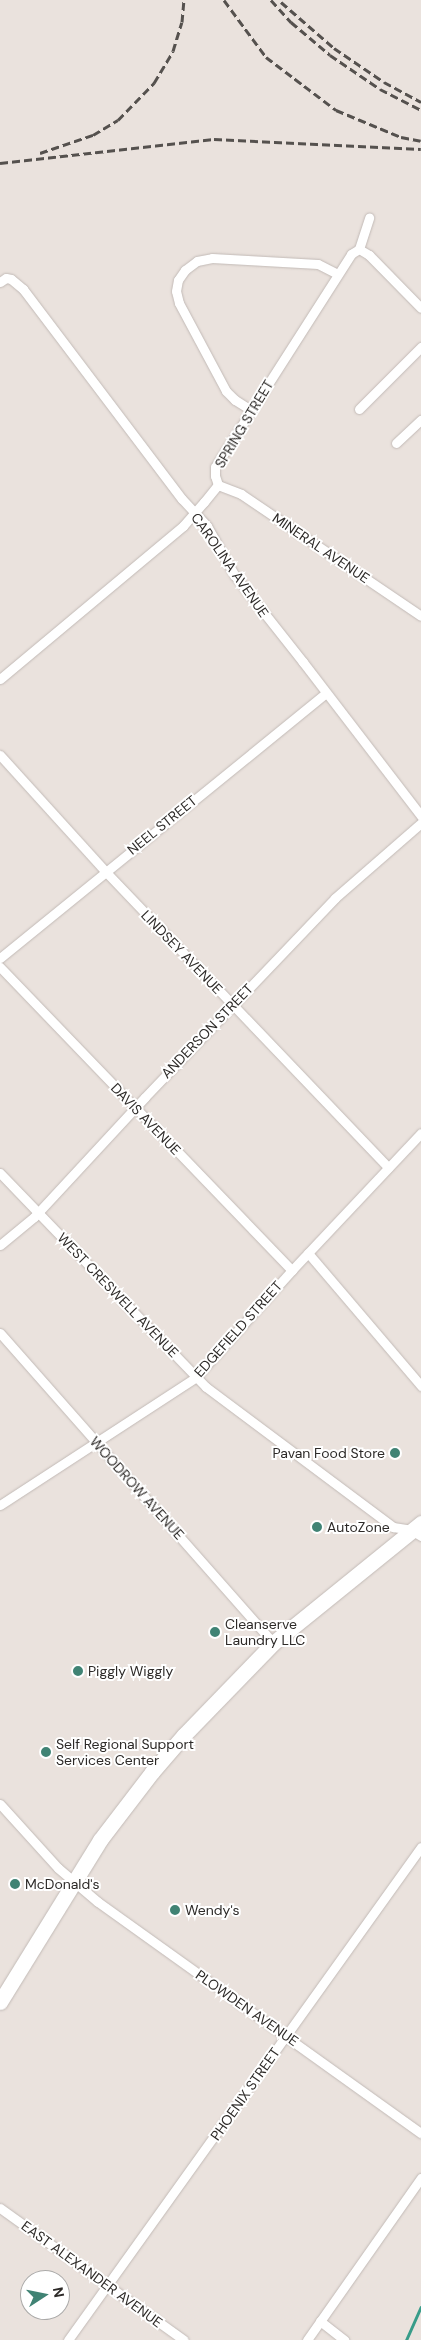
<!DOCTYPE html>
<html>
<head>
<meta charset="utf-8">
<style>
	body { margin:0 }
	#map { position:relative; width:421px; height:2340px; overflow:hidden; background:#eae2dd; font-family:"DM Sans",sans-serif }
	div>[style] { position:absolute }
	[style*='--x'] { left:calc(var(--x)*1px); top:calc(var(--y)*1px); width:calc(var(--w)*1px); rotate:calc(var(--a)*1deg) }
	.stream>* { height:3px; margin:-1.5px; padding:0 1.5px; transform-origin:1.5px; border-radius:1.5px; background:#389c89 }
	.roads { filter:drop-shadow(0 0 1px #c2bab6) drop-shadow(0 0 1px #c2bab6) }
	.minor>* { height:9px; margin:-4.5px; padding:0 4.5px; transform-origin:4.5px; border-radius:4.5px; background:#fff }
	.primary>* { height:15px; margin:-7.5px; padding:0 7.5px; transform-origin:7.5px; border-radius:7.5px; background:#fff }
	.rail>* { height:3px; margin-top:-1.5px; transform-origin:0; background:repeating-linear-gradient(90deg,#55514e 0 8px,transparent 0 12px) }
	.dots>* { width:14px; height:14px; translate:-50% -50%; box-sizing:border-box; border:2px solid #fff; border-radius:50% }
	span { translate:-50% -50%; white-space:nowrap; text-align:center; line-height:1.15; -webkit-text-stroke:4px #fff; paint-order:stroke }
	.street-label { font-size:14px; color:#2d2a28 }
	.poi-label { font-size:14px; color:#2d2a28 }
	.right { translate:-100% -50%; text-align:right }
	.left { translate:0 -50%; text-align:left }
	.north { position:absolute; left:20px; top:2270px; width:50px; height:50px; box-sizing:border-box; background:#fff; border:1px solid #abaaa9; border-radius:50%; rotate:79deg; font-size:14px; font-weight:700; line-height:20px; text-align:center; color:#2d2a28 }
	.north::after { content:''; display:block; margin:auto; width:18px; height:22px; background:#408374; clip-path:polygon(50% 0,100% 100%,50% 72%,0 100%) }
</style>
</head>
<body>
<div id="map">
	<div class="stream">
		<div style="--x:406;--y:2340;--w:36;--a:-66"></div>
	</div>
	<div class="roads">
		<div class="minor">
			<div style="--x:359;--y:249;--w:12;--a:31"></div>
			<div style="--x:369;--y:255;--w:74;--a:45.5"></div>
			<div style="--x:0;--y:282;--w:7;--a:-34"></div>
			<div style="--x:6;--y:278;--w:5;--a:11"></div>
			<div style="--x:11;--y:279;--w:16;--a:40"></div>
			<div style="--x:23;--y:289;--w:263;--a:52.9"></div>
			<div style="--x:182;--y:499;--w:37;--a:47"></div>
			<div style="--x:207;--y:526;--w:57;--a:60.8"></div>
			<div style="--x:235;--y:576;--w:110;--a:51.7"></div>
			<div style="--x:303;--y:662;--w:194;--a:52.5"></div>
			<div style="--x:359;--y:409;--w:88;--a:-45"></div>
			<div style="--x:251;--y:410;--w:19;--a:-148"></div>
			<div style="--x:235;--y:400;--w:13;--a:-135"></div>
			<div style="--x:226;--y:391;--w:100;--a:-118.1"></div>
			<div style="--x:179;--y:303;--w:12;--a:-104"></div>
			<div style="--x:176;--y:291;--w:11;--a:-80"></div>
			<div style="--x:178;--y:280;--w:12;--a:-55"></div>
			<div style="--x:185;--y:270;--w:15;--a:-37"></div>
			<div style="--x:197;--y:261;--w:15;--a:-11"></div>
			<div style="--x:212;--y:258;--w:106;--a:3.2"></div>
			<div style="--x:318;--y:264;--w:22;--a:27"></div>
			<div style="--x:396;--y:443;--w:34;--a:-43"></div>
			<div style="--x:218;--y:485;--w:25;--a:21"></div>
			<div style="--x:241;--y:494;--w:217;--a:34.1"></div>
			<div style="--x:0;--y:679;--w:239;--a:-39.9"></div>
			<div style="--x:183;--y:526;--w:32;--a:-49"></div>
			<div style="--x:204;--y:502;--w:22;--a:-51"></div>
			<div style="--x:218;--y:485;--w:9;--a:-108"></div>
			<div style="--x:215;--y:476;--w:9;--a:-90"></div>
			<div style="--x:215;--y:467;--w:253;--a:-57.4"></div>
			<div style="--x:351;--y:254;--w:9;--a:-32"></div>
			<div style="--x:359;--y:249;--w:33;--a:-72"></div>
			<div style="--x:0;--y:755;--w:156;--a:47.8"></div>
			<div style="--x:105;--y:871;--w:410;--a:46.3"></div>
			<div style="--x:0;--y:958;--w:420;--a:-39.1"></div>
			<div style="--x:0;--y:967;--w:421;--a:46.1"></div>
			<div style="--x:0;--y:1173;--w:297;--a:46.1"></div>
			<div style="--x:206;--y:1387;--w:234;--a:36.8"></div>
			<div style="--x:393;--y:1527;--w:18;--a:9"></div>
			<div style="--x:411;--y:1530;--w:12;--a:31"></div>
			<div style="--x:0;--y:1245;--w:44;--a:-39.5"></div>
			<div style="--x:34;--y:1217;--w:163;--a:-47.2"></div>
			<div style="--x:145;--y:1097;--w:275;--a:-46.3"></div>
			<div style="--x:335;--y:898;--w:114;--a:-41.1"></div>
			<div style="--x:308;--y:1253;--w:175;--a:49.6"></div>
			<div style="--x:0;--y:1333;--w:413;--a:48.6"></div>
			<div style="--x:0;--y:1505;--w:234;--a:-33.1"></div>
			<div style="--x:196;--y:1377;--w:144;--a:-48.1"></div>
			<div style="--x:292;--y:1270;--w:188;--a:-46.7"></div>
			<div style="--x:0;--y:1804;--w:86;--a:47.8"></div>
			<div style="--x:58;--y:1868;--w:52;--a:40.4"></div>
			<div style="--x:98;--y:1902;--w:397;--a:35.6"></div>
			<div style="--x:0;--y:2208;--w:226;--a:35.7"></div>
			<div style="--x:320;--y:2321;--w:31;--a:38"></div>
			<div style="--x:68;--y:2340;--w:606;--a:-54.4"></div>
			<div style="--x:307;--y:2340;--w:198;--a:-54.9"></div>
		</div>
		<div class="primary">
			<div style="--x:0;--y:2002;--w:190;--a:-58.3"></div>
			<div style="--x:100;--y:1840;--w:86;--a:-52.6"></div>
			<div style="--x:152;--y:1772;--w:49;--a:-49.1"></div>
			<div style="--x:184;--y:1735;--w:128;--a:-45.9"></div>
			<div style="--x:273;--y:1643;--w:191;--a:-39"></div>
		</div>
	</div>
	<div class="rail">
		<div style="--x:224;--y:0;--w:71;--a:53.6"></div>
		<div style="--x:266;--y:57;--w:88;--a:37.1"></div>
		<div style="--x:336;--y:110;--w:70;--a:22.6"></div>
		<div style="--x:401;--y:137;--w:20;--a:11"></div>
		<div style="--x:271;--y:0;--w:30;--a:48"></div>
		<div style="--x:291;--y:22;--w:51;--a:40.2"></div>
		<div style="--x:330;--y:55;--w:60;--a:34.2"></div>
		<div style="--x:380;--y:89;--w:46;--a:27.1"></div>
		<div style="--x:281;--y:2;--w:70;--a:41"></div>
		<div style="--x:334;--y:48;--w:60;--a:34.2"></div>
		<div style="--x:384;--y:82;--w:42;--a:28.4"></div>
		<div style="--x:40;--y:153;--w:56;--a:-18.8"></div>
		<div style="--x:93;--y:135;--w:29;--a:-31"></div>
		<div style="--x:118;--y:120;--w:52;--a:-45.8"></div>
		<div style="--x:154;--y:83;--w:37;--a:-59"></div>
		<div style="--x:173;--y:51;--w:30;--a:-73"></div>
		<div style="--x:182;--y:22;--w:22;--a:-85"></div>
		<div style="--x:0;--y:163;--w:215;--a:-6.4"></div>
		<div style="--x:214;--y:139;--w:207;--a:2.8"></div>
	</div>
	<div class="dots">
		<div style="left:395px;top:1453px;background:#408374"></div>
		<div style="left:317px;top:1527px;background:#408374"></div>
		<div style="left:215px;top:1632px;background:#408374"></div>
		<div style="left:78px;top:1671px;background:#408374"></div>
		<div style="left:46px;top:1752px;background:#408374"></div>
		<div style="left:15px;top:1884px;background:#408374"></div>
		<div style="left:175px;top:1910px;background:#408374"></div>
	</div>
	<div class="street-label">
		<span style="left:244px;top:424px;rotate:-59deg">SPRING STREET</span>
		<span style="left:321px;top:548px;rotate:34deg">MINERAL AVENUE</span>
		<span style="left:230px;top:565px;rotate:55deg">CAROLINA AVENUE</span>
		<span style="left:162px;top:825px;rotate:-39deg">NEEL STREET</span>
		<span style="left:182px;top:952px;rotate:46deg">LINDSEY AVENUE</span>
		<span style="left:207px;top:1031px;rotate:-46deg">ANDERSON STREET</span>
		<span style="left:146px;top:1119px;rotate:46deg">DAVIS AVENUE</span>
		<span style="left:118px;top:1295px;rotate:46deg">WEST CRESWELL AVENUE</span>
		<span style="left:238px;top:1329px;rotate:-48deg">EDGEFIELD STREET</span>
		<span style="left:137px;top:1488px;rotate:48deg">WOODROW AVENUE</span>
		<span style="left:247px;top:2008px;rotate:35deg">PLOWDEN AVENUE</span>
		<span style="left:245px;top:2094px;rotate:-55deg">PHOENIX STREET</span>
		<span style="left:92px;top:2274px;rotate:36deg">EAST ALEXANDER AVENUE</span>
	</div>
	<div class="poi-label">
		<span class="right" style="left:385px;top:1453px">Pavan Food Store</span>
		<span class="left" style="left:327px;top:1527px">AutoZone</span>
		<span class="left" style="left:225px;top:1632px">Cleanserve<br>Laundry LLC</span>
		<span class="left" style="left:88px;top:1671px">Piggly Wiggly</span>
		<span class="left" style="left:56px;top:1752px">Self Regional Support<br>Services Center</span>
		<span class="left" style="left:25px;top:1884px">McDonald's</span>
		<span class="left" style="left:185px;top:1910px">Wendy's</span>
	</div>
	<div class="north">N</div>
</div>
</body>
</html>
